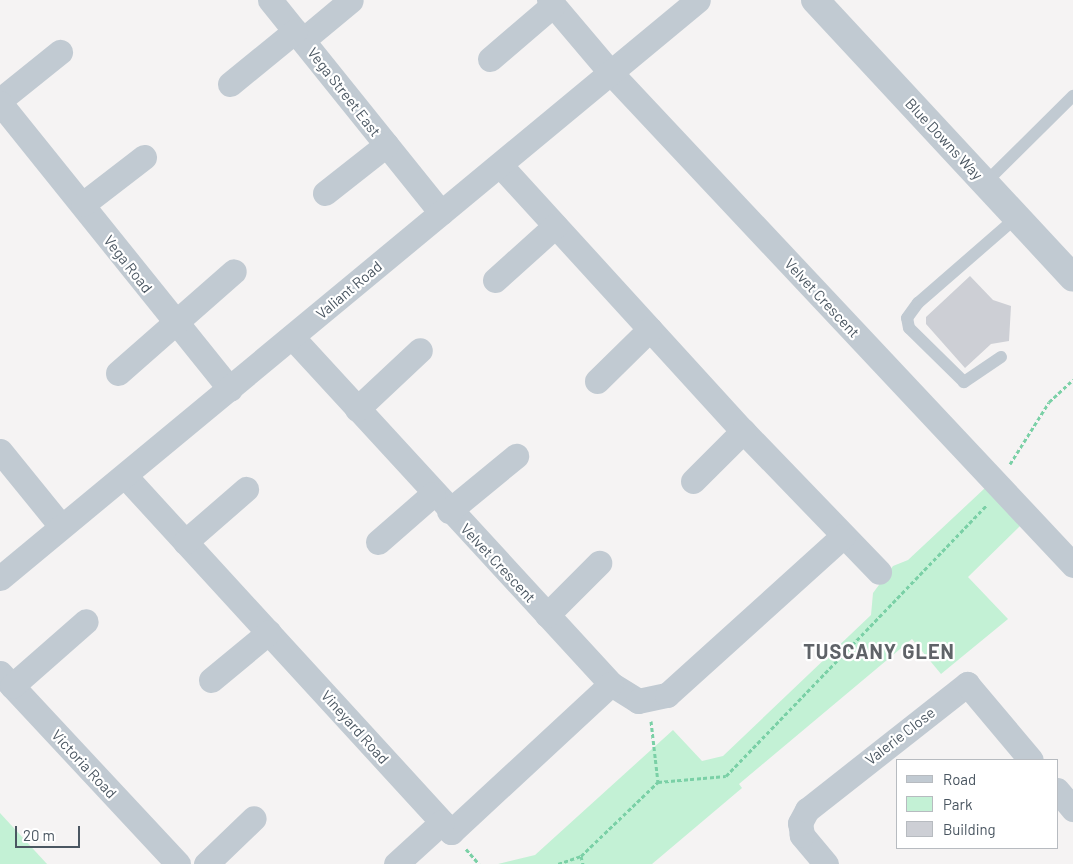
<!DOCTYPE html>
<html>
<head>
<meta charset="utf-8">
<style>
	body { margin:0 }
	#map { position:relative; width:1073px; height:864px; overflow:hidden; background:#f5f3f3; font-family:Barlow,sans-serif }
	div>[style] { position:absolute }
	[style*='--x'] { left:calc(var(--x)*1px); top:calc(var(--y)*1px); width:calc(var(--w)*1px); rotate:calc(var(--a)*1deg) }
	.green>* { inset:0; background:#c3f1d5 }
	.building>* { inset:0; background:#cdcfd5 }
	.path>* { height:3px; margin-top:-1.5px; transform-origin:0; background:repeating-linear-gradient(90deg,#7ad0a6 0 4px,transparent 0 6.5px) }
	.service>* { height:12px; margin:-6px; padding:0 6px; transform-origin:6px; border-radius:6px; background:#c1cad2 }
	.minor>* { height:25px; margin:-12.5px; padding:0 12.5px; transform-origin:12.5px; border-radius:12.5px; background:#c1cad2 }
	.tertiary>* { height:28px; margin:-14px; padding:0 14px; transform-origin:14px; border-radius:14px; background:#c1cad2 }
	span { translate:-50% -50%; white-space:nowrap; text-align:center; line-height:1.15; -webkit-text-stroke:4.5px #fff; paint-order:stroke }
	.street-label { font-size:15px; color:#4a5661 }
	.district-label { font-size:20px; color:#5f6368; font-weight:700; letter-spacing:1px }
	.legend { position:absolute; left:896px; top:759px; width:162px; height:90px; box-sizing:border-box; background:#fff; border:1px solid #b7bbc0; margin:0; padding:6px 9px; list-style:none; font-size:15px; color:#4a5661 }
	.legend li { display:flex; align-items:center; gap:10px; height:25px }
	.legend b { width:25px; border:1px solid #b7bbc0 }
	.scale { position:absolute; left:15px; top:826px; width:65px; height:22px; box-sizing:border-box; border:2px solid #4a5661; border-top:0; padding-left:6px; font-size:15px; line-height:18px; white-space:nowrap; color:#4a5661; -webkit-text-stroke:4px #fff; paint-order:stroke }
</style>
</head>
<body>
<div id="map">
	<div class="green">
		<div style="clip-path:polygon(985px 488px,1020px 526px,968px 577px,1008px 619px,941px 674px,912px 639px,739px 784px,742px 788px,652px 864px,498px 864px,535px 855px,673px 730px,702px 761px,723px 756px,871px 615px,873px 593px,893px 566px,908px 560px)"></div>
		<div style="clip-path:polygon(0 813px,47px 864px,0 864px)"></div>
	</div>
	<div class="building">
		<div style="clip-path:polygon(970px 276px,993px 300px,1011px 306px,1009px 341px,991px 344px,965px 368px,926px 324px,926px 317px)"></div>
	</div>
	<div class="path">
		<div style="--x:1010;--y:464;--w:73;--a:-57.8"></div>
		<div style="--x:1049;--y:402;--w:33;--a:-43"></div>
		<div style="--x:651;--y:721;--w:61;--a:83.5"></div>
		<div style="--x:466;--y:849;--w:20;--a:49"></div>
		<div style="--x:581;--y:856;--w:8;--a:76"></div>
		<div style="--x:558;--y:864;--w:24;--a:-19"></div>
		<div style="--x:581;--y:856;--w:107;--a:-43.9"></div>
		<div style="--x:658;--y:782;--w:68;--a:-5"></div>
		<div style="--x:726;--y:776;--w:375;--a:-46.1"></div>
	</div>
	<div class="service">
		<div style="--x:985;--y:183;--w:124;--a:-44.7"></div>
		<div style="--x:1001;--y:357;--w:45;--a:146"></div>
		<div style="--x:964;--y:382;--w:77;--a:-135.5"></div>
		<div style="--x:909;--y:328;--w:10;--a:-101"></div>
		<div style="--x:907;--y:318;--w:19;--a:-54"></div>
		<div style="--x:918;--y:303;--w:131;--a:-41"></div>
	</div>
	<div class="minor">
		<div style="--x:270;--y:0;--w:273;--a:51.2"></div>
		<div style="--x:549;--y:0;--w:96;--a:49.7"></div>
		<div style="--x:611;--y:73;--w:675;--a:46.8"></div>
		<div style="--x:303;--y:40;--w:62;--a:-39.8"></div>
		<div style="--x:490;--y:59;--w:83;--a:-40.6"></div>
		<div style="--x:230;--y:84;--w:84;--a:-39.2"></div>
		<div style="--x:0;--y:100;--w:77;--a:-38.7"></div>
		<div style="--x:0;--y:103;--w:367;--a:51.2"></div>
		<div style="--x:500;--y:165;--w:363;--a:47.6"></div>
		<div style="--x:745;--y:433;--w:193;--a:46"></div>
		<div style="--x:325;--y:193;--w:78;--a:-38.2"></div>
		<div style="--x:83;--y:204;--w:77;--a:-37.6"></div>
		<div style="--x:495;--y:280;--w:81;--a:-42"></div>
		<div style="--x:292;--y:337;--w:471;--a:47.4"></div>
		<div style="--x:611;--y:684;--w:32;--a:32"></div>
		<div style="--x:638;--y:701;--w:30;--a:-12"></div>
		<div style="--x:667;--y:695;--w:237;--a:-42.1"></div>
		<div style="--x:118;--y:373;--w:154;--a:-41.3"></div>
		<div style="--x:597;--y:381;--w:74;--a:-44.5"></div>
		<div style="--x:357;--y:409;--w:86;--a:-43.1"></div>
		<div style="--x:0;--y:451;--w:97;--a:50.9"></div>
		<div style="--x:125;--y:476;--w:483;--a:47.5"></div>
		<div style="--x:451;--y:832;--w:218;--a:-42.8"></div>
		<div style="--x:693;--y:481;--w:71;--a:-45"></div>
		<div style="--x:449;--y:511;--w:87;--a:-39.4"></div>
		<div style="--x:185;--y:542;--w:81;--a:-41"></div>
		<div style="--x:378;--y:542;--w:73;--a:-41.1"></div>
		<div style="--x:0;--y:578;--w:906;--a:-39.63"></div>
		<div style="--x:547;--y:615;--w:74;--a:-45"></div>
		<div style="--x:0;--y:673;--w:261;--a:47"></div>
		<div style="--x:211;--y:680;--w:75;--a:-39.6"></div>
		<div style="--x:12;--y:686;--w:98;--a:-41.3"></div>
		<div style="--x:1057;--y:790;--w:25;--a:50"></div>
		<div style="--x:206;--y:864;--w:66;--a:-43.8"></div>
		<div style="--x:396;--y:864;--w:62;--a:-42.4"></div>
		<div style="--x:826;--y:864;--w:38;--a:-130"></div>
		<div style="--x:802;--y:835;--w:12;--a:-99"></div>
		<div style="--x:800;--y:823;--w:15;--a:-62"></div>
		<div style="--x:807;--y:810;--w:204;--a:-38.2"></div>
		<div style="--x:967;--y:684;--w:99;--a:49.9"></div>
	</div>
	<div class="tertiary">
		<div style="--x:815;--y:0;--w:379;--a:47.1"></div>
	</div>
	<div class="street-label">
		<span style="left:344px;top:92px;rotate:52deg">Vega Street East</span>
		<span style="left:944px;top:139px;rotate:47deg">Blue Downs Way</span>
		<span style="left:128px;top:264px;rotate:52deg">Vega Road</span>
		<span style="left:349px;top:290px;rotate:-40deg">Valiant Road</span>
		<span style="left:822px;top:298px;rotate:47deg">Velvet Crescent</span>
		<span style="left:498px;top:563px;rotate:47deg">Velvet Crescent</span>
		<span style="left:355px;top:727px;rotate:48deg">Vineyard Road</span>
		<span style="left:900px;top:736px;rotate:-38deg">Valerie Close</span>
		<span style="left:84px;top:764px;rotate:47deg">Victoria Road</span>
	</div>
	<div class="district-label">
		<span style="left:879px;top:651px">TUSCANY GLEN</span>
	</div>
	<ul class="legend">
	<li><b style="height:6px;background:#c1cad2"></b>Road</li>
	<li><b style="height:14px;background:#c3f1d5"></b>Park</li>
	<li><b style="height:14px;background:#cdcfd5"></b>Building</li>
	</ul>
	<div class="scale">20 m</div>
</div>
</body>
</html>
